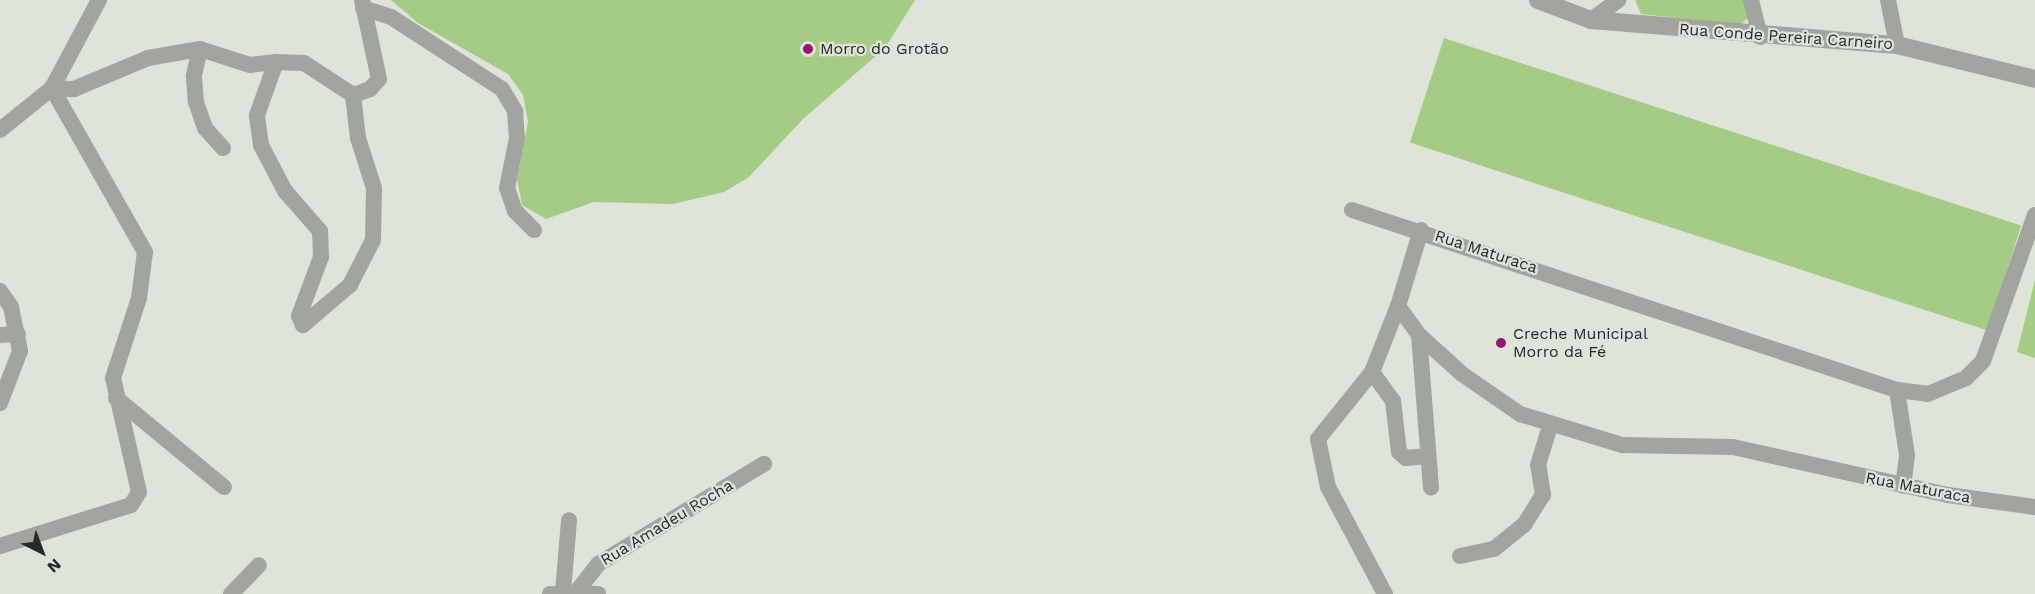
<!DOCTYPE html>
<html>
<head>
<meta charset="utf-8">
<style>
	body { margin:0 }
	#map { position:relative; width:2035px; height:594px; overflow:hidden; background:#dfe4db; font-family:"Work Sans",sans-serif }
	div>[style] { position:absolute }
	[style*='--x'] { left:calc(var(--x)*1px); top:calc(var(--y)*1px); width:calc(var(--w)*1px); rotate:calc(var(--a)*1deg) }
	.green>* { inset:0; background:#a4cc85; transform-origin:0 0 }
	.minor>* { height:16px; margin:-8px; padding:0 8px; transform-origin:8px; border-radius:8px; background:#a2a4a0 }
	.tertiary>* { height:18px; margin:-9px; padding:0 9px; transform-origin:9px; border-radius:9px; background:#a2a4a0 }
	.dots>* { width:16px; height:16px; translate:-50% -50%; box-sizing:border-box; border:3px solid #dfe4db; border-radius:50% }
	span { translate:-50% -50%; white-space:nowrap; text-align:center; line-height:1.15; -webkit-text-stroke:4.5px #dfe4db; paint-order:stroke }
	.street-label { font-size:16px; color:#272926 }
	.poi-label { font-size:16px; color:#272926 }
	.left { translate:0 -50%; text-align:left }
	.north { position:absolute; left:12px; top:522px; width:60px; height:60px; -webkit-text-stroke:4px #dfe4db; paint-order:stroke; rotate:138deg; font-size:16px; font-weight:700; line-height:24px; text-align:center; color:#272926 }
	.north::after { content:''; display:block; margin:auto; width:21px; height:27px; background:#272926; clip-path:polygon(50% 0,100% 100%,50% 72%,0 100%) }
</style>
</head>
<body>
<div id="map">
	<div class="green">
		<div style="clip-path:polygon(391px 0,915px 0,885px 48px,803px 119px,749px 177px,724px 192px,673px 204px,594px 202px,546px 219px,522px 205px,517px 179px,528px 122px,523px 95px,508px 74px,418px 23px)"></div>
		<div style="clip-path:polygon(1635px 0,1748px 0,1752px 14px,1740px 25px,1641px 14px)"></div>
		<div style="left:1444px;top:38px;width:607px;height:110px;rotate:18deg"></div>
		<div style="clip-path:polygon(2035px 280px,2035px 358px,2017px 352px)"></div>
	</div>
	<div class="minor">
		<div style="--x:1751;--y:0;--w:38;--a:76"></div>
		<div style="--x:1888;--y:0;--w:46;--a:78.7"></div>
		<div style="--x:363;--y:8;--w:29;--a:18"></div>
		<div style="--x:391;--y:17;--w:132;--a:33"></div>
		<div style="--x:502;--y:89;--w:26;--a:59"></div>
		<div style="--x:515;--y:111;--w:27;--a:86"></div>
		<div style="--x:517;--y:138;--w:51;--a:101.3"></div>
		<div style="--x:507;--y:188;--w:24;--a:71"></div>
		<div style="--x:515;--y:211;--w:27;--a:45"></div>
		<div style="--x:1591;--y:20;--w:34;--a:-36"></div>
		<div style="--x:200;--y:49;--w:28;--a:103"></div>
		<div style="--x:194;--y:76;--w:26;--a:86"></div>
		<div style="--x:196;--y:102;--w:28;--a:71"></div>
		<div style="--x:205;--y:128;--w:27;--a:48"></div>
		<div style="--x:52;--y:88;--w:22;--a:3"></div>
		<div style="--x:74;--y:89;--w:80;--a:-22.7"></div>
		<div style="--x:148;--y:58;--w:53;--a:-9.8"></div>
		<div style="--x:200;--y:49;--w:52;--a:17.7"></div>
		<div style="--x:250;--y:65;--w:26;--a:-7"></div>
		<div style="--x:276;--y:62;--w:28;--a:2"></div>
		<div style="--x:304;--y:63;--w:59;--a:33.1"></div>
		<div style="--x:353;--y:95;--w:43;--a:83.4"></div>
		<div style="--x:358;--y:138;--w:52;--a:72.3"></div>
		<div style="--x:374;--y:188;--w:52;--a:91.1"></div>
		<div style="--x:373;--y:240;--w:51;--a:117.1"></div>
		<div style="--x:350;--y:285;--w:62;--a:139.6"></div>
		<div style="--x:303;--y:325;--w:10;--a:-114"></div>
		<div style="--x:299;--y:316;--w:63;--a:-69.6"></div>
		<div style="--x:321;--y:257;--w:26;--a:-92"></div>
		<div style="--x:320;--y:231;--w:53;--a:-131.2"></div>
		<div style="--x:285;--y:191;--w:52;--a:-117.6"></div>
		<div style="--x:261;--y:145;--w:30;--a:-98"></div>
		<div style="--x:257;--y:115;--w:56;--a:-70.3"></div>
		<div style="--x:353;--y:95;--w:18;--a:-19"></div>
		<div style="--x:370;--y:89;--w:13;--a:-48"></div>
		<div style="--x:379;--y:79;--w:81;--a:-102.1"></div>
		<div style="--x:0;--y:130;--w:67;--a:-38.9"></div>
		<div style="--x:52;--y:88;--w:100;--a:-61.9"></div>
		<div style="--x:1352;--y:210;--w:574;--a:18.28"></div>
		<div style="--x:1897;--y:390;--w:31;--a:7"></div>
		<div style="--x:1928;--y:394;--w:41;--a:-22.8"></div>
		<div style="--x:1966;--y:378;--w:24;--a:-45"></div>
		<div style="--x:1983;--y:361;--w:155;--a:-70.4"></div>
		<div style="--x:1421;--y:230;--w:79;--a:106.8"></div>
		<div style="--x:1398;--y:306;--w:36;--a:54"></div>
		<div style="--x:1419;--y:335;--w:58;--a:42.2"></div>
		<div style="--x:1462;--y:374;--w:70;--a:34.6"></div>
		<div style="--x:1520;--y:414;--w:107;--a:16.9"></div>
		<div style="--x:1622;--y:445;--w:111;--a:1"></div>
		<div style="--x:1733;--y:447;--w:220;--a:12.6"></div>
		<div style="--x:1948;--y:495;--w:88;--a:7.9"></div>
		<div style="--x:0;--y:291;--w:19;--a:55"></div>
		<div style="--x:11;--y:307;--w:45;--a:78.4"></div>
		<div style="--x:20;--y:351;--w:56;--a:111"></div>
		<div style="--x:0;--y:335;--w:18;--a:-3"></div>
		<div style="--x:1419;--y:335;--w:153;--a:85.5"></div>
		<div style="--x:1372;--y:372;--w:36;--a:54"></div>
		<div style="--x:1393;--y:401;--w:51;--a:83.3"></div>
		<div style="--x:1399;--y:452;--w:9;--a:41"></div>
		<div style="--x:1406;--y:458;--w:22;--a:-5"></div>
		<div style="--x:1897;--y:390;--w:66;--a:81.3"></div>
		<div style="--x:1907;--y:455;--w:31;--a:97"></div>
		<div style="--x:116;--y:398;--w:140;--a:39.5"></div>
		<div style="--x:0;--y:546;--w:137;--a:-17.4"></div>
		<div style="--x:131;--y:505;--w:15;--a:-58"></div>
		<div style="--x:139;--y:492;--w:117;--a:-102.8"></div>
		<div style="--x:113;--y:378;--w:84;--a:-72"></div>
		<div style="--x:139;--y:298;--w:46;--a:-82.6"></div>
		<div style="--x:145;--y:252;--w:189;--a:-119.6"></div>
		<div style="--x:1460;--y:556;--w:35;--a:-12"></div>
		<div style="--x:1494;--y:549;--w:38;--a:-39"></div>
		<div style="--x:1524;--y:525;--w:36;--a:-58"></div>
		<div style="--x:1543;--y:495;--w:30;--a:-99"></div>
		<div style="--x:1538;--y:465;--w:41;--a:-72.9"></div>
		<div style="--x:578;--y:590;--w:33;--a:-52"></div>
		<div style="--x:598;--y:564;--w:194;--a:-31.1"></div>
		<div style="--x:563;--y:592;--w:72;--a:-85.2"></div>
		<div style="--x:231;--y:594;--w:40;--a:-46"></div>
		<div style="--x:550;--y:594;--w:48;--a:0"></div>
		<div style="--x:1385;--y:594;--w:121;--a:-118"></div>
		<div style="--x:1328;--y:487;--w:49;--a:-101.8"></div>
		<div style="--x:1318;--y:439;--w:86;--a:-51.1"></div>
		<div style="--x:1372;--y:372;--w:71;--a:-68.5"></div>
	</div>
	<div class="tertiary">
		<div style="--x:1538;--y:0;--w:57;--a:20.7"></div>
		<div style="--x:1591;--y:20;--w:307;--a:4.7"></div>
		<div style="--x:1897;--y:45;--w:142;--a:13.8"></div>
	</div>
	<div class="dots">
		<div style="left:808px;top:49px;background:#941873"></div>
		<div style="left:1501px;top:343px;background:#941873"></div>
	</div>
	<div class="street-label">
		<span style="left:1786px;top:37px;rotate:4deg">Rua Conde Pereira Carneiro</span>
		<span style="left:1486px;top:252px;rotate:18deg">Rua Maturaca</span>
		<span style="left:1918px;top:488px;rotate:11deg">Rua Maturaca</span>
		<span style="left:667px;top:523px;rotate:-31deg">Rua Amadeu Rocha</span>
	</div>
	<div class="poi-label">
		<span class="left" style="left:820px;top:49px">Morro do Grotão</span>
		<span class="left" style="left:1513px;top:343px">Creche Municipal<br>Morro da Fé</span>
	</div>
	<div class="north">N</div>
</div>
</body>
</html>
